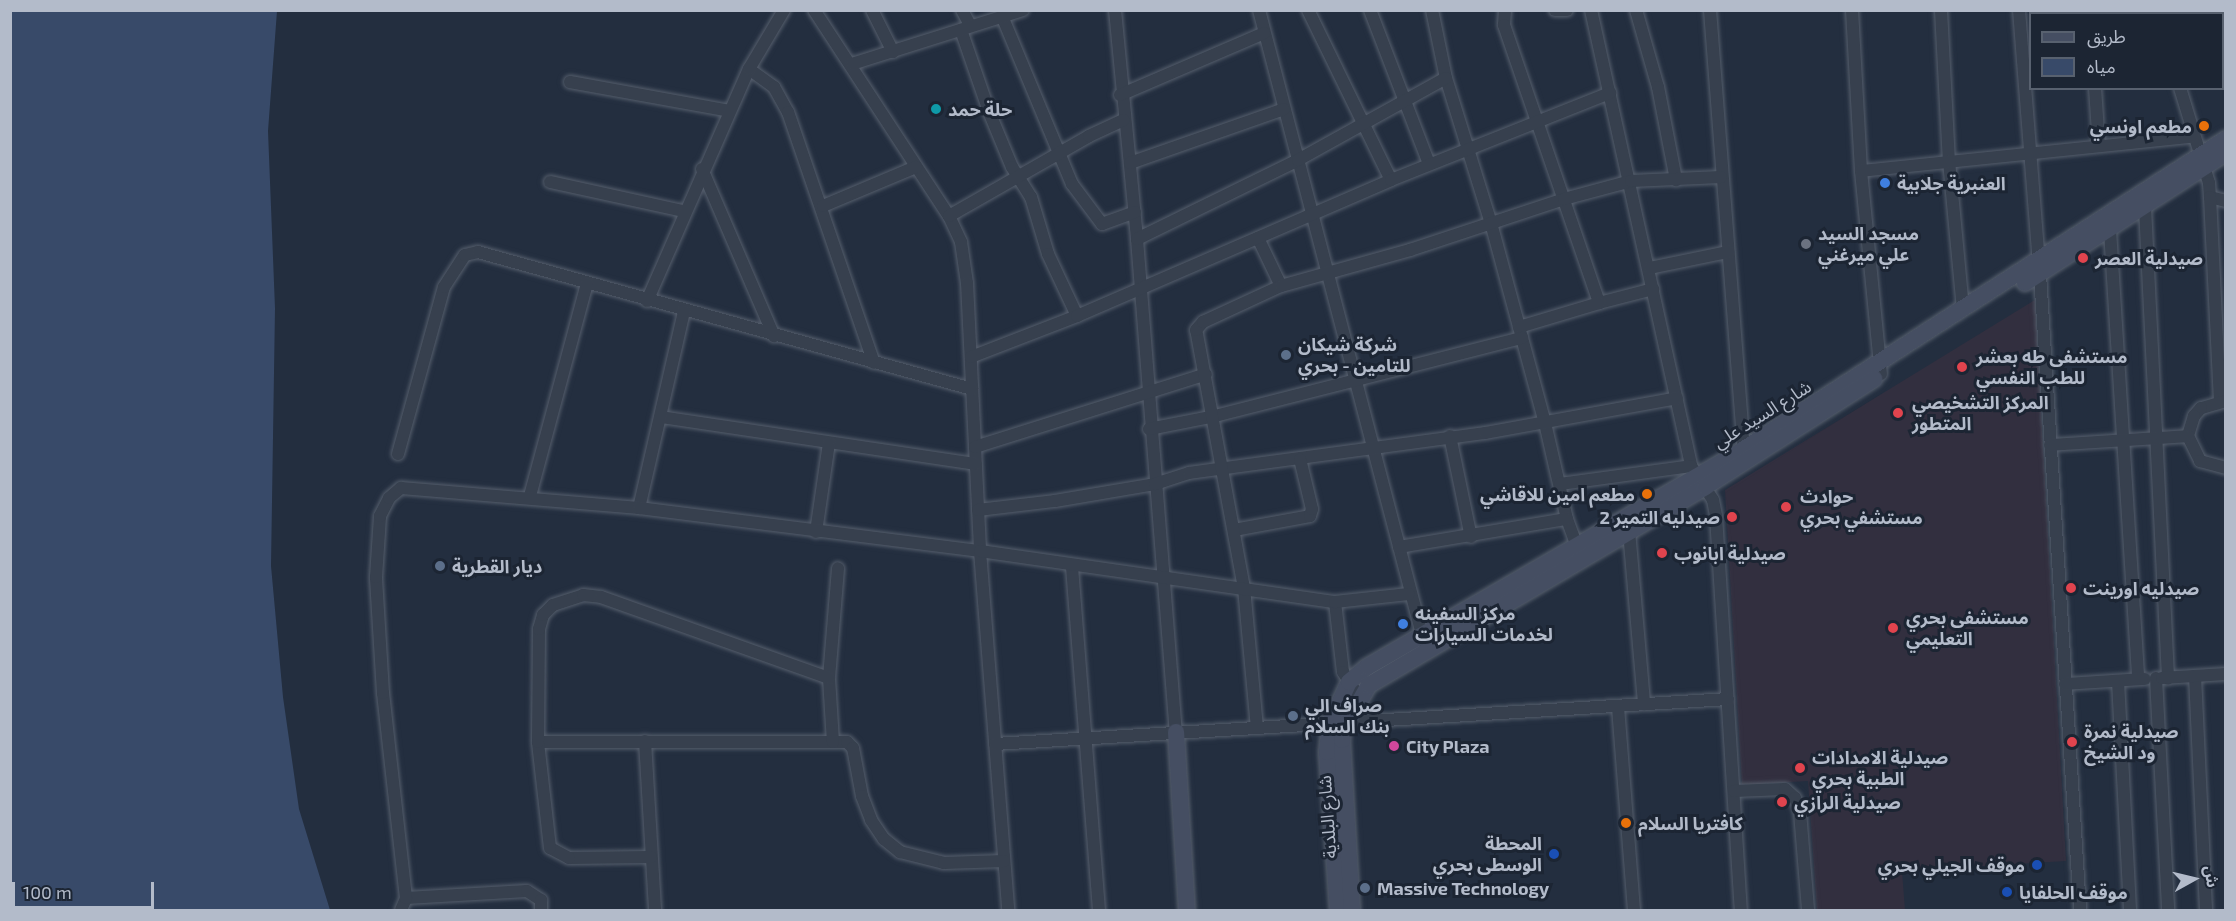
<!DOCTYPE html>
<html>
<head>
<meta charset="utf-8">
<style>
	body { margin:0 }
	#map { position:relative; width:2236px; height:921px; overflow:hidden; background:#232e3f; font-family:"Exo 2","Noto Sans Arabic",sans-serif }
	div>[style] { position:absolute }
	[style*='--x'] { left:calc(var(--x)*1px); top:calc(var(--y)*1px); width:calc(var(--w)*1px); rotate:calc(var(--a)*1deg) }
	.medical>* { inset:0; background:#322f3f }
	.water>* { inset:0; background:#384a69 }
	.roads { filter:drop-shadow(0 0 2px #555e6c) drop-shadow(0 0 2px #555e6c) }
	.street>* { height:12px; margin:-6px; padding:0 6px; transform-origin:6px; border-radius:6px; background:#37404e }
	.secondary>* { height:16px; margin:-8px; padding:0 8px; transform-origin:8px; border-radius:8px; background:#454e62 }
	.dots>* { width:16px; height:16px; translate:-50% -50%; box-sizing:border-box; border:3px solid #1c2533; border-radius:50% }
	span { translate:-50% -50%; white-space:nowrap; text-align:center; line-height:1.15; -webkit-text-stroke:6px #1c2533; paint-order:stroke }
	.poi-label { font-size:18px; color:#b3bbca; font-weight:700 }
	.left { translate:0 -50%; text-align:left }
	.right { translate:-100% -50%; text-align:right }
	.street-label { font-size:18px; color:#b3bbca }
	.frame { position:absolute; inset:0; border:12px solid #b3bbca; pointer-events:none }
	.legend { position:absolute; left:2029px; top:12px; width:195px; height:78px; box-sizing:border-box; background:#1c2533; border:2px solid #58616f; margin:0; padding:8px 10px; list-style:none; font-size:18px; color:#b3bbca }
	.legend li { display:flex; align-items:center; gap:12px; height:30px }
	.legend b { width:30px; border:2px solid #58616f }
	.north { position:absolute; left:2164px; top:849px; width:60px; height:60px; -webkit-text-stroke:4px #1c2533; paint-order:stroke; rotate:82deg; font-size:16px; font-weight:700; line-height:24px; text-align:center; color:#b3bbca }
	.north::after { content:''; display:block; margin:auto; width:21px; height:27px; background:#b3bbca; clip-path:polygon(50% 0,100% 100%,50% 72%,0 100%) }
	.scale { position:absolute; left:12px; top:882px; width:142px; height:27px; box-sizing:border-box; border:3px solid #b3bbca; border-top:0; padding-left:8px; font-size:18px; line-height:21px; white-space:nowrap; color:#b3bbca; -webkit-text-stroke:4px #1c2533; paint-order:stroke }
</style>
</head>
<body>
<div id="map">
	<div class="medical">
		<div style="clip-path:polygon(2035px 300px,2066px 861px,1902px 871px,1905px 910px,1817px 910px,1808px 781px,1742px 785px,1725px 490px)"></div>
	</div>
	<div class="water">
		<div style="clip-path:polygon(10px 11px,277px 11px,268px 131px,275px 308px,271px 566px,283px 697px,299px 809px,330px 910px,11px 910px)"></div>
	</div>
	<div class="roads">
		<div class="street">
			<div style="--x:814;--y:10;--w:246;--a:56.8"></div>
			<div style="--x:949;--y:216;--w:29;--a:65"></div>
			<div style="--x:961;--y:242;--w:41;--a:81.7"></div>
			<div style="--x:967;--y:283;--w:268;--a:87.2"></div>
			<div style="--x:980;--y:551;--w:360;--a:85.5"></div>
			<div style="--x:872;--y:10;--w:47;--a:63.4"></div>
			<div style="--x:962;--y:10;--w:17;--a:62"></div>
			<div style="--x:1115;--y:10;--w:230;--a:84.5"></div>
			<div style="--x:1137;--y:239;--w:495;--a:85.5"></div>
			<div style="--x:1259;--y:10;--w:653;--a:75.37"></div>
			<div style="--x:1308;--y:10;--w:189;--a:64"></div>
			<div style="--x:1370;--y:10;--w:165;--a:69"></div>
			<div style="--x:1432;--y:10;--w:69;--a:78.4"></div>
			<div style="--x:1446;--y:78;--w:152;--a:72.8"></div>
			<div style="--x:1491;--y:223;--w:207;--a:74.9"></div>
			<div style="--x:1545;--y:423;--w:98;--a:77.1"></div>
			<div style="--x:1567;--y:519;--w:29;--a:70"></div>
			<div style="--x:1505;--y:10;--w:15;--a:94"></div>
			<div style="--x:1504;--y:25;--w:294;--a:71.1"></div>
			<div style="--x:1599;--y:303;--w:56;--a:-14.5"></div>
			<div style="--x:1555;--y:10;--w:12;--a:0"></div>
			<div style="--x:1591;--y:10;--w:467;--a:77.6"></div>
			<div style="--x:1691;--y:466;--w:40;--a:57.1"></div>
			<div style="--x:1713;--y:500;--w:16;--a:79"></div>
			<div style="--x:1716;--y:516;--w:395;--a:86.4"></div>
			<div style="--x:1636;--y:10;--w:80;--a:74.1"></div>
			<div style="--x:1658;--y:87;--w:95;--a:79"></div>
			<div style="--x:1710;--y:10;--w:440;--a:85.6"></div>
			<div style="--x:1852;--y:10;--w:161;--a:86.8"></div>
			<div style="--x:1861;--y:171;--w:204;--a:84.4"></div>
			<div style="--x:1941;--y:10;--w:151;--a:87"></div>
			<div style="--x:1949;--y:161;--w:149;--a:84.6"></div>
			<div style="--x:2019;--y:10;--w:265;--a:85.5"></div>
			<div style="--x:2040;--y:274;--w:637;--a:86.4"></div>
			<div style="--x:2090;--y:10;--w:4;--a:90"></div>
			<div style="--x:2160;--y:10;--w:4;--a:90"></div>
			<div style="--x:1002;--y:16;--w:182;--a:67.4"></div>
			<div style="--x:1072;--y:184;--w:50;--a:53.1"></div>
			<div style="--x:1102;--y:224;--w:35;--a:-20"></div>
			<div style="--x:961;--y:30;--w:89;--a:71"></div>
			<div style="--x:990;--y:114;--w:57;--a:67.5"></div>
			<div style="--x:1012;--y:167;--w:36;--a:58"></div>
			<div style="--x:1031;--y:197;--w:59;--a:73.4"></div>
			<div style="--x:1048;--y:254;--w:68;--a:64.9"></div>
			<div style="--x:852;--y:64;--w:179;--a:-17.5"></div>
			<div style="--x:749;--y:69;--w:31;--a:36"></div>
			<div style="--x:774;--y:87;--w:29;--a:61"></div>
			<div style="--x:788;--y:112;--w:265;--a:71.1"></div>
			<div style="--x:570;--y:82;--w:162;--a:10.3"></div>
			<div style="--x:2095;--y:88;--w:58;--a:86.1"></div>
			<div style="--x:2180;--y:88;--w:99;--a:73"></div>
			<div style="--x:2209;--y:183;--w:14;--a:86"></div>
			<div style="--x:2210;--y:197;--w:16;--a:14"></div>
			<div style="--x:1120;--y:95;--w:157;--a:-23.3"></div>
			<div style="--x:1130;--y:163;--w:163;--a:-19.3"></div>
			<div style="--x:702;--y:169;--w:182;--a:66.7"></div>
			<div style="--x:1861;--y:171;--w:333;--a:-5.9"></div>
			<div style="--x:550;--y:182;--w:136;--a:12.3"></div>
			<div style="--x:2210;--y:197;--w:204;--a:87.2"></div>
			<div style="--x:823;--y:206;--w:101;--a:-22.8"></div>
			<div style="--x:2145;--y:207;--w:472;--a:87.2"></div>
			<div style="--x:949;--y:216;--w:161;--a:-29.7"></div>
			<div style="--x:1089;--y:136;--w:38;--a:-25"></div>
			<div style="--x:2110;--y:230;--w:450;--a:86.4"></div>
			<div style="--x:1258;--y:238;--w:53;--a:64.4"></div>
			<div style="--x:1137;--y:239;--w:179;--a:-26.1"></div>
			<div style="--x:1298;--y:160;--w:169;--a:-29"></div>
			<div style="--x:1650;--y:268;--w:80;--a:-11.6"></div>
			<div style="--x:647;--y:301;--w:253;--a:-66.3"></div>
			<div style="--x:749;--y:69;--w:69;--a:-59.3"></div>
			<div style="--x:1519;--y:327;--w:84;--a:-16.7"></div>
			<div style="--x:971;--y:357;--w:114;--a:-21.1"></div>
			<div style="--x:1077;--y:316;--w:342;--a:-23.4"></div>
			<div style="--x:1391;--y:180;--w:236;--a:-21.7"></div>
			<div style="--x:2226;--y:401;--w:26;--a:164"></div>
			<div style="--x:2201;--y:408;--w:11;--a:131"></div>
			<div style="--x:2194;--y:416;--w:21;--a:107"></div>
			<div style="--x:2188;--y:436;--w:28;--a:64"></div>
			<div style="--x:2200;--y:461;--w:27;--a:15"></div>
			<div style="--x:661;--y:417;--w:318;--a:8.5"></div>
			<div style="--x:1149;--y:429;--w:67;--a:-11.1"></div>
			<div style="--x:1215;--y:416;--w:317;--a:-14.3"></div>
			<div style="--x:1450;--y:436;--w:103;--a:78.3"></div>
			<div style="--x:2050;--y:445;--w:138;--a:-3.7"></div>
			<div style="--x:975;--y:447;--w:242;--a:-17.5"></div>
			<div style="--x:398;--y:454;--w:173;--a:-74.6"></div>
			<div style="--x:444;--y:287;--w:38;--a:-57"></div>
			<div style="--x:465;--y:255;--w:13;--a:-13"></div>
			<div style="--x:478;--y:252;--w:513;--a:15.5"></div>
			<div style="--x:1560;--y:484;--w:132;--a:-7.8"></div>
			<div style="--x:530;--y:496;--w:220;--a:-75"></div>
			<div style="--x:639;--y:508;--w:202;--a:-77.1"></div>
			<div style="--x:978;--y:510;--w:78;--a:-6.7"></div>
			<div style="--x:1055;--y:501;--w:101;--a:-9.6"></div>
			<div style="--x:1155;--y:484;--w:36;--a:-18"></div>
			<div style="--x:1189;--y:473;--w:299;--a:-7.7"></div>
			<div style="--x:1485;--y:433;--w:195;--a:-10.3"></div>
			<div style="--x:1234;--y:530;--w:77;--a:-10.4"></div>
			<div style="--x:1310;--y:516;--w:7;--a:-74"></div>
			<div style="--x:1312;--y:509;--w:51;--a:-103.5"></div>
			<div style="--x:1629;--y:531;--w:174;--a:85"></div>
			<div style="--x:816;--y:532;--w:90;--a:-81.7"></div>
			<div style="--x:1399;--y:547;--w:170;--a:-9.5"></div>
			<div style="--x:1072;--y:567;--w:344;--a:85.5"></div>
			<div style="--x:1335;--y:602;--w:70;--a:83.5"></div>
			<div style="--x:1343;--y:672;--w:30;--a:57"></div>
			<div style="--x:2195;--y:676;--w:234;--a:87.3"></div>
			<div style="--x:2156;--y:678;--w:232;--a:87"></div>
			<div style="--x:2162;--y:678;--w:64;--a:-3.6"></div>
			<div style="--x:2118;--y:681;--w:229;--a:87"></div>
			<div style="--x:2065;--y:684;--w:80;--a:-3.6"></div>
			<div style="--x:1618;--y:707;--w:204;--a:85.5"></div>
			<div style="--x:1257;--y:728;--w:141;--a:-95.3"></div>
			<div style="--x:1244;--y:588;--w:262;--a:-100.5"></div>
			<div style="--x:1196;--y:330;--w:11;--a:-49"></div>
			<div style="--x:1203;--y:322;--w:86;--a:-24.8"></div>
			<div style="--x:1281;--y:286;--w:134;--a:-15.6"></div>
			<div style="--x:1410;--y:250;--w:162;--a:-18.3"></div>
			<div style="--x:1564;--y:199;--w:69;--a:-15"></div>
			<div style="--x:1631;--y:181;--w:90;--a:-2.5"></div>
			<div style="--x:645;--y:741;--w:169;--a:86.6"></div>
			<div style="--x:538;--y:742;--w:309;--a:0"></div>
			<div style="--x:847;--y:742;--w:8;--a:45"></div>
			<div style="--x:853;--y:748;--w:49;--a:79.4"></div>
			<div style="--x:862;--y:796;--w:26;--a:69"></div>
			<div style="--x:871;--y:820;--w:23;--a:56"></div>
			<div style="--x:884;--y:839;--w:21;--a:39"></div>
			<div style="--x:900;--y:852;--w:45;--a:14"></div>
			<div style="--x:944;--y:863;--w:60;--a:-1.9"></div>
			<div style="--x:833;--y:742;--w:64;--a:-93.6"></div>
			<div style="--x:829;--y:678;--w:110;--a:-85.3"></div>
			<div style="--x:995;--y:744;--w:734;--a:-3.51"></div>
			<div style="--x:1734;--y:791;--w:51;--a:-2.2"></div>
			<div style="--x:1785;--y:789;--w:13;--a:42"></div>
			<div style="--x:1795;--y:798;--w:15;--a:70"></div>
			<div style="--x:1800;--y:812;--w:98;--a:85.3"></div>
			<div style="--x:651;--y:857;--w:82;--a:179.3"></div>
			<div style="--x:569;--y:858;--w:21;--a:-152"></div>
			<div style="--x:550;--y:848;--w:107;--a:-96.5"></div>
			<div style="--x:538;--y:742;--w:113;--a:-89.5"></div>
			<div style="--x:539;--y:629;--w:15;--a:-74"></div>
			<div style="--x:543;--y:615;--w:14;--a:-45"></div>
			<div style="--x:553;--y:605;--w:32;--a:-18"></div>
			<div style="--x:583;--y:595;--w:18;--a:6"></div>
			<div style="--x:601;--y:597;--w:242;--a:19.6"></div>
			<div style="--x:406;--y:898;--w:121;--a:-3.3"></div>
			<div style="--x:527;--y:891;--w:17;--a:33"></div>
			<div style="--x:541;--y:900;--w:10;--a:90"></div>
			<div style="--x:401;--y:910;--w:13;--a:-67"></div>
			<div style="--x:406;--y:898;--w:206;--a:-96.4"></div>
			<div style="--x:383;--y:693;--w:116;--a:-93.5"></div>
			<div style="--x:376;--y:577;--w:61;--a:-86.2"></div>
			<div style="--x:380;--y:516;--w:20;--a:-63"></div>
			<div style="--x:389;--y:498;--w:16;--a:-40"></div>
			<div style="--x:401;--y:488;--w:239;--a:4.8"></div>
			<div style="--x:639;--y:508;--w:344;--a:7.2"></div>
			<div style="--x:980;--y:551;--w:359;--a:8.2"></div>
			<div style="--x:1335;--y:602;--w:74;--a:-6.2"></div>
		</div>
		<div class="secondary">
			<div style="--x:2025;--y:283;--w:239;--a:-32.9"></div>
			<div style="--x:1176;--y:732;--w:178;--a:86.5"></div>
			<div style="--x:1338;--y:910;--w:158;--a:-94"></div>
			<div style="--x:1327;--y:752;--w:29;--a:-84"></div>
			<div style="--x:1330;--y:723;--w:45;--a:-65.1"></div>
			<div style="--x:1349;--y:682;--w:23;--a:-40"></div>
			<div style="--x:1367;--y:667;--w:435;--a:-30"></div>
			<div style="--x:1744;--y:449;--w:573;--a:-32.75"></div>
			<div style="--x:1352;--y:910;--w:170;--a:-93.4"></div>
			<div style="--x:1342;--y:740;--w:10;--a:-84"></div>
			<div style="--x:1343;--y:730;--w:52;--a:-60"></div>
			<div style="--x:1369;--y:685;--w:390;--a:-30.5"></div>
			<div style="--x:1705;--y:487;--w:201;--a:-32.6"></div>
		</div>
	</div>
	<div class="dots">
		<div style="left:936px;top:109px;background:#0f9aa8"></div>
		<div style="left:2204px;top:126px;background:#e8710a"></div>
		<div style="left:1885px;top:183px;background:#3f7fe0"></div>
		<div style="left:1806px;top:244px;background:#6b7280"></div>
		<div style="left:2083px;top:258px;background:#e0444e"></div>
		<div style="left:1286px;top:355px;background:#5c6f8a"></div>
		<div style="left:1962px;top:367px;background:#e0444e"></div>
		<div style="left:1898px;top:413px;background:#e0444e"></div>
		<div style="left:1647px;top:494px;background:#e8710a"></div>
		<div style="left:1786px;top:507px;background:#e0444e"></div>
		<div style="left:1732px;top:517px;background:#e0444e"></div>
		<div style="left:1662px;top:553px;background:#e0444e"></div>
		<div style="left:440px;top:566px;background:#5c6f8a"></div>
		<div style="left:2071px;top:588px;background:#e0444e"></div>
		<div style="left:1403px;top:624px;background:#3f7fe0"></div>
		<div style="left:1893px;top:628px;background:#e0444e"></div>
		<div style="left:1293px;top:716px;background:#5c6f8a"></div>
		<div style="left:2072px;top:742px;background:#e0444e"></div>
		<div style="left:1394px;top:746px;background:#d1479c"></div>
		<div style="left:1800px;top:768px;background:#e0444e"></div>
		<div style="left:1782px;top:802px;background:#e0444e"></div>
		<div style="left:1626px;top:823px;background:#e8710a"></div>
		<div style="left:1554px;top:854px;background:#1a4fb4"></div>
		<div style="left:2037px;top:865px;background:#1a4fb4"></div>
		<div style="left:1365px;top:888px;background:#5c6f8a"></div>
		<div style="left:2007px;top:892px;background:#1a4fb4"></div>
	</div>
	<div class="poi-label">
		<span class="left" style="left:948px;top:109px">حلة حمد</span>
		<span class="right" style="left:2192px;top:126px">مطعم اونسي</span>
		<span class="left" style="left:1897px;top:183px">العنبرية جلابية</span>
		<span class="left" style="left:1818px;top:244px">مسجد السيد<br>علي ميرغني</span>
		<span class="left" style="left:2095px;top:258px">صيدلية العصر</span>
		<span class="left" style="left:1298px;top:355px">شركة شيكان<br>للتامين - بحري</span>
		<span class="left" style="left:1976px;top:367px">مستشفى طه بعشر<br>للطب النفسي</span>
		<span class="left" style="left:1912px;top:413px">المركز التشخيصي<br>المتطور</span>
		<span class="right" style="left:1635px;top:494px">مطعم امين للاقاشي</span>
		<span class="left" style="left:1800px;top:507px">حوادث<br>مستشفي بحري</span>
		<span class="right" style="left:1720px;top:517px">صيدليه التمير 2</span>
		<span class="left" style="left:1674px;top:553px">صيدلية ابانوب</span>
		<span class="left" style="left:452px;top:566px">ديار القطرية</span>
		<span class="left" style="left:2083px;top:588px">صيدليه اورينت</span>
		<span class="left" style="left:1415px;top:624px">مركز السفينه<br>لخدمات السيارات</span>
		<span class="left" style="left:1906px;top:628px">مستشفى بحري<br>التعليمي</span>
		<span class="left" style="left:1305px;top:716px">صراف الي<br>بنك السلام</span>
		<span class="left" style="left:2084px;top:742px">صيدلية نمرة<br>ود الشيخ</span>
		<span class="left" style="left:1406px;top:746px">City Plaza</span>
		<span class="left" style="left:1812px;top:768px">صيدلية الامدادات<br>الطبية بحري</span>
		<span class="left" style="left:1794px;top:802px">صيدلية الرازي</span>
		<span class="left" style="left:1638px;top:823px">كافتريا السلام</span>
		<span class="right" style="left:1542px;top:854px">المحطة<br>الوسطى بحري</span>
		<span class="right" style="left:2025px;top:865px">موقف الجيلي بحري</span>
		<span class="left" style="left:1377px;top:888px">Massive Technology</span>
		<span class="left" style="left:2019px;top:892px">موقف الحلفايا</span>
	</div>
	<div class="street-label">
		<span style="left:1762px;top:414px;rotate:-32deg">شارع السيد علي</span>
		<span style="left:1327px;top:817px;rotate:-94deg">شارع البلدية</span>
	</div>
	<div class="frame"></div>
	<ul class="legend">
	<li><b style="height:8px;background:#454e62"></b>طريق</li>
	<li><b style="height:16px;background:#384a69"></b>مياه</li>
	</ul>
	<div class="north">ش</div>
	<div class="scale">100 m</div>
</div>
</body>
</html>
